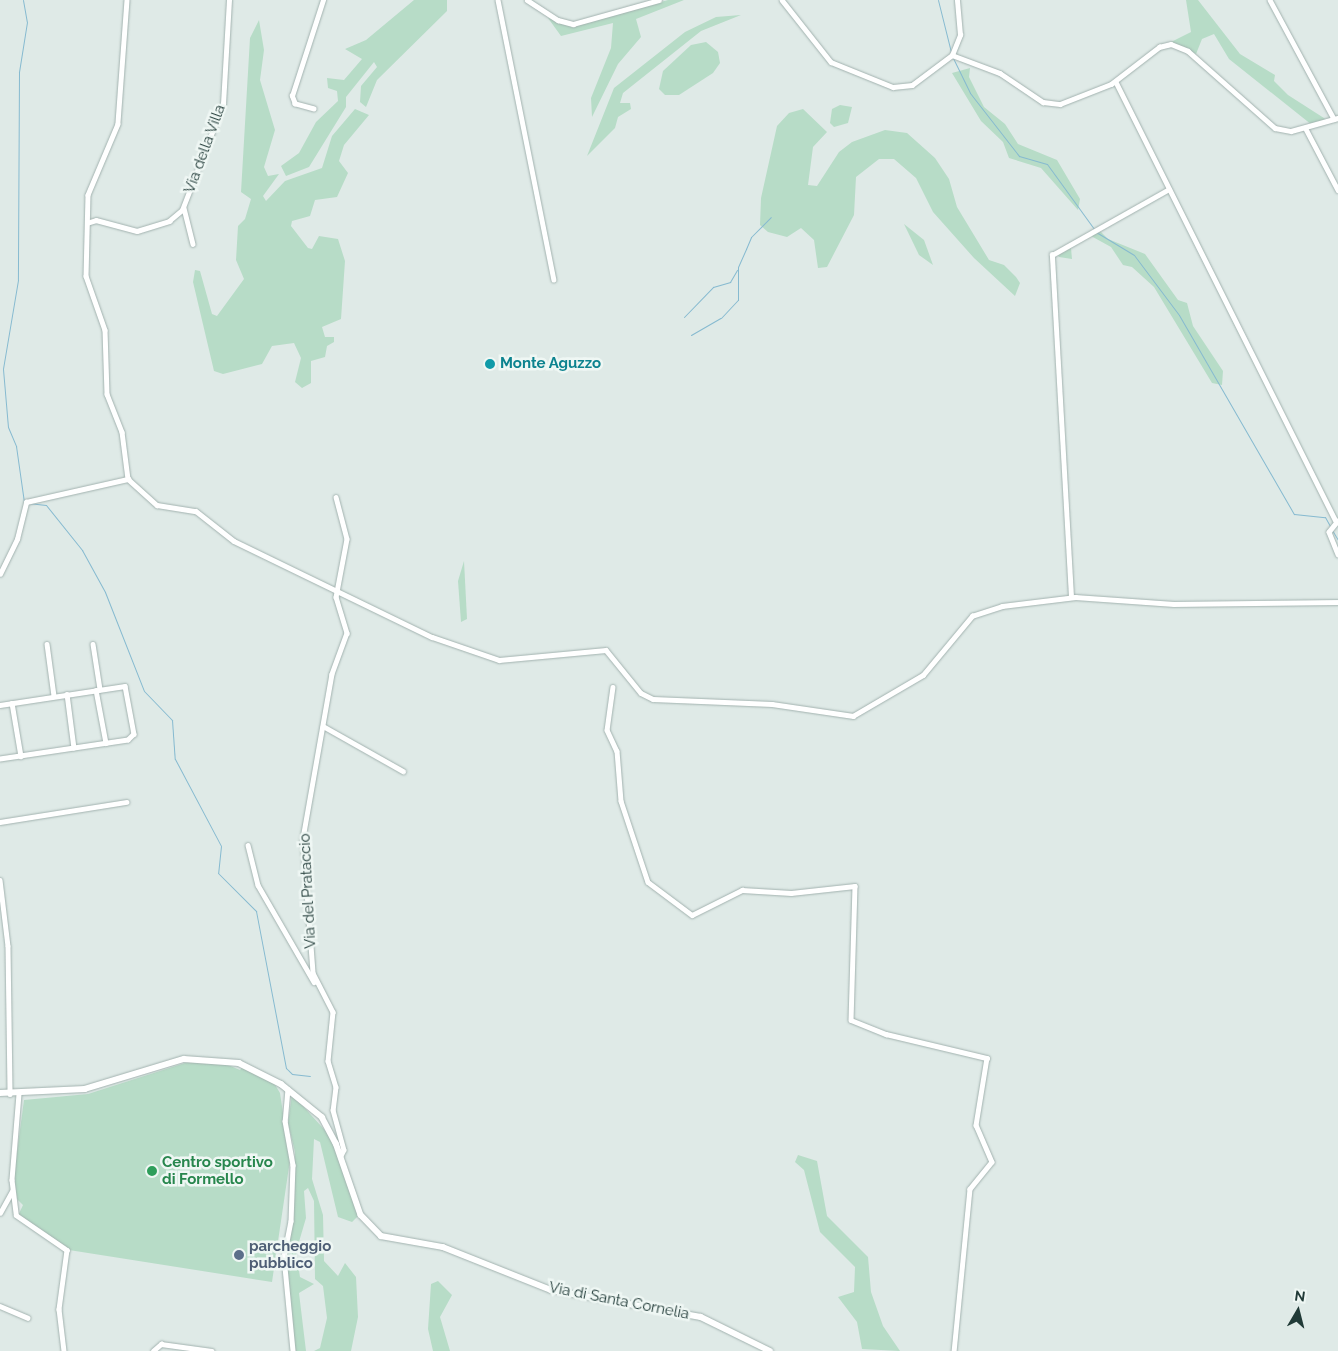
<!DOCTYPE html>
<html>
<head>
<meta charset="utf-8">
<style>
	body { margin:0 }
	#map { position:relative; width:1338px; height:1351px; overflow:hidden; background:#dfeae7; font-family:Raleway,sans-serif }
	div>[style] { position:absolute }
	[style*='--x'] { left:calc(var(--x)*1px); top:calc(var(--y)*1px); width:calc(var(--w)*1px); rotate:calc(var(--a)*1deg) }
	.green>* { inset:0; background:#b7dcc7 }
	.stream>* { height:1px; margin:-0.5px; padding:0 0.5px; transform-origin:0.5px; border-radius:0.5px; background:#86bad0 }
	.roads { filter:drop-shadow(0 0 1px #a2b2af) drop-shadow(0 0 1px #a2b2af) }
	.street>* { height:4.5px; margin:-2.25px; padding:0 2.25px; transform-origin:2.25px; border-radius:2.25px; background:#fff }
	.secondary>* { height:5.5px; margin:-2.75px; padding:0 2.75px; transform-origin:2.75px; border-radius:2.75px; background:#fff }
	.dots>* { width:14px; height:14px; translate:-50% -50%; box-sizing:border-box; border:2px solid #eff7f4; border-radius:50% }
	span { translate:-50% -50%; white-space:nowrap; text-align:center; line-height:1.15; -webkit-text-stroke:5px #eff7f4; paint-order:stroke }
	.street-label { font-size:15px; color:#203a37 }
	.culture-label { font-size:15px; color:#0d838f; font-weight:700 }
	.left { translate:0 -50%; text-align:left }
	.leisure-label { font-size:15px; color:#27864d; font-weight:700 }
	.service-label { font-size:15px; color:#4e5e75; font-weight:700 }
	.north { position:absolute; left:1273px; top:1286px; width:50px; height:50px; -webkit-text-stroke:4px #eff7f4; paint-order:stroke; rotate:8deg; font-size:14px; font-weight:700; line-height:20px; text-align:center; color:#203a37 }
	.north::after { content:''; display:block; margin:auto; width:18px; height:22px; background:#203a37; clip-path:polygon(50% 0,100% 100%,50% 72%,0 100%) }
</style>
</head>
<body>
<div id="map">
	<div class="green">
		<div style="clip-path:polygon(414px 0,447px 0,447px 11px,377px 80px,366px 107px,360px 102px,361px 86px,377px 67px,374px 62px,346px 97px,346px 107px,309px 167px,286px 176px,281px 166px,299px 153px,316px 122px,338px 101px,337px 91px,328px 88px,327px 78px,344px 80px,362px 59px,345px 49px,366px 40px)"></div>
		<div style="clip-path:polygon(668px 0,684px 0,636px 19px,641px 37px,618px 64px,592px 117px,591px 98px,611px 48px,613px 23px,561px 36px,548px 18px,583px 24px)"></div>
		<div style="clip-path:polygon(1186px 0,1198px 0,1240px 54px,1275px 75px,1274px 81px,1288px 95px,1327px 120px,1312px 125px,1229px 59px,1214px 34px,1202px 39px,1196px 54px,1171px 42px,1191px 32px)"></div>
		<div style="clip-path:polygon(741px 15px,701px 31px,623px 93px,620px 103px,630px 103px,631px 109px,618px 117px,615px 128px,587px 156px,614px 88px,685px 32px,716px 17px)"></div>
		<div style="clip-path:polygon(259px 20px,264px 50px,260px 80px,275px 130px,264px 167px,268px 176px,279px 174px,263px 196px,266px 201px,285px 181px,322px 168px,332px 136px,355px 109px,369px 115px,344px 145px,339px 161px,348px 173px,337px 197px,315px 200px,310px 216px,292px 221px,291px 226px,308px 248px,312px 249px,319px 236px,338px 239px,345px 261px,341px 319px,322px 327px,325px 337px,334px 337px,334px 342px,327px 346px,325px 357px,311px 361px,311px 383px,302px 388px,295px 382px,301px 358px,294px 343px,272px 346px,262px 364px,223px 374px,214px 371px,193px 282px,195px 270px,200px 271px,212px 314px,217px 316px,244px 279px,236px 260px,238px 226px,245px 219px,251px 199px,241px 192px,250px 38px)"></div>
		<div style="clip-path:polygon(706px 42px,718px 52px,720px 63px,713px 73px,679px 95px,665px 95px,659px 89px,663px 71px,691px 45px)"></div>
		<div style="clip-path:polygon(970px 68px,969px 77px,984px 107px,1005px 124px,1018px 144px,1057px 160px,1080px 199px,1078px 210px,1041px 168px,1009px 158px,1003px 142px,981px 121px,952px 73px)"></div>
		<div style="clip-path:polygon(840px 105px,852px 107px,848px 123px,834px 127px,830px 123px,832px 109px)"></div>
		<div style="clip-path:polygon(803px 109px,827px 132px,813px 147px,808px 185px,817px 186px,839px 152px,852px 142px,885px 130px,907px 133px,935px 158px,949px 179px,957px 207px,989px 260px,1004px 265px,1016px 277px,1020px 283px,1015px 296px,974px 258px,933px 212px,916px 178px,894px 159px,879px 159px,856px 177px,854px 215px,827px 267px,818px 268px,814px 240px,801px 228px,787px 237px,768px 232px,760px 225px,761px 198px,777px 126px,789px 113px)"></div>
		<div style="clip-path:polygon(904px 224px,924px 240px,933px 265px,919px 255px)"></div>
		<div style="clip-path:polygon(1099px 230px,1108px 239px,1145px 254px,1178px 300px,1187px 303px,1193px 326px,1223px 371px,1222px 385px,1212px 383px,1154px 287px,1132px 267px,1123px 265px,1111px 247px,1091px 236px,1071px 248px,1072px 259px,1059px 257px,1057px 253px)"></div>
		<div style="clip-path:polygon(464px 561px,467px 619px,461px 622px,458px 581px)"></div>
		<div style="clip-path:polygon(188px 1062px,221px 1062px,240px 1070px,243px 1066px,274px 1083px,280px 1093px,290px 1160px,272px 1282px,69px 1250px,18px 1216px,23px 1205px,17px 1199px,14px 1175px,24px 1100px,88px 1094px)"></div>
		<div style="clip-path:polygon(292px 1094px,331px 1137px,358px 1216px,352px 1222px,338px 1217px,320px 1142px,314px 1139px,312px 1179px,323px 1215px,324px 1261px,338px 1276px,345px 1263px,356px 1277px,358px 1317px,351px 1351px,314px 1351px,320px 1348px,327px 1318px,323px 1286px,315px 1279px,314px 1201px,308px 1188px,304px 1191px,306px 1218px,296px 1252px,300px 1277px,314px 1284px,299px 1293px,306px 1351px,295px 1351px,286px 1250px,294px 1217px,295px 1152px,288px 1123px)"></div>
		<div style="clip-path:polygon(798px 1155px,817px 1161px,827px 1216px,868px 1257px,871px 1292px,883px 1326px,900px 1351px,862px 1349px,857px 1322px,838px 1297px,854px 1292px,855px 1267px,820px 1232px,804px 1170px,795px 1162px)"></div>
		<div style="clip-path:polygon(438px 1281px,452px 1295px,440px 1317px,450px 1351px,433px 1351px,428px 1329px,431px 1284px)"></div>
	</div>
	<div class="stream">
		<div style="--x:23;--y:0;--w:22;--a:80"></div>
		<div style="--x:27;--y:22;--w:51;--a:99.1"></div>
		<div style="--x:19;--y:72;--w:208;--a:90.3"></div>
		<div style="--x:18;--y:280;--w:90;--a:99.6"></div>
		<div style="--x:3;--y:369;--w:58;--a:85.1"></div>
		<div style="--x:8;--y:427;--w:21;--a:67"></div>
		<div style="--x:16;--y:446;--w:57;--a:81.9"></div>
		<div style="--x:938;--y:0;--w:54;--a:76"></div>
		<div style="--x:953;--y:58;--w:39;--a:64"></div>
		<div style="--x:970;--y:93;--w:80;--a:52.1"></div>
		<div style="--x:1019;--y:156;--w:29;--a:16"></div>
		<div style="--x:1047;--y:164;--w:80;--a:54.1"></div>
		<div style="--x:1096;--y:232;--w:44;--a:31.2"></div>
		<div style="--x:1134;--y:255;--w:75;--a:53.1"></div>
		<div style="--x:1179;--y:315;--w:230;--a:60"></div>
		<div style="--x:1294;--y:514;--w:31;--a:6"></div>
		<div style="--x:1325;--y:517;--w:10;--a:61"></div>
		<div style="--x:684;--y:317;--w:42;--a:-46"></div>
		<div style="--x:713;--y:287;--w:18;--a:-16"></div>
		<div style="--x:730;--y:282;--w:14;--a:-60"></div>
		<div style="--x:691;--y:335;--w:34;--a:-30"></div>
		<div style="--x:721;--y:318;--w:25;--a:-47"></div>
		<div style="--x:738;--y:300;--w:33;--a:-90"></div>
		<div style="--x:738;--y:267;--w:20;--a:-66"></div>
		<div style="--x:746;--y:249;--w:13;--a:-67"></div>
		<div style="--x:751;--y:237;--w:28;--a:-45"></div>
		<div style="--x:28;--y:503;--w:18;--a:6"></div>
		<div style="--x:46;--y:505;--w:58;--a:51.3"></div>
		<div style="--x:82;--y:550;--w:48;--a:61.3"></div>
		<div style="--x:105;--y:592;--w:106;--a:68.5"></div>
		<div style="--x:144;--y:691;--w:40;--a:46"></div>
		<div style="--x:172;--y:720;--w:39;--a:86"></div>
		<div style="--x:175;--y:759;--w:98;--a:62.1"></div>
		<div style="--x:221;--y:846;--w:27;--a:96"></div>
		<div style="--x:218;--y:873;--w:54;--a:45"></div>
		<div style="--x:256;--y:911;--w:160;--a:79.2"></div>
		<div style="--x:286;--y:1068;--w:8;--a:45"></div>
		<div style="--x:292;--y:1074;--w:18;--a:6"></div>
		<div style="--x:1332;--y:530;--w:12;--a:59"></div>
	</div>
	<div class="roads">
		<div class="street">
			<div style="--x:127;--y:0;--w:124;--a:94.2"></div>
			<div style="--x:118;--y:124;--w:77;--a:112.9"></div>
			<div style="--x:88;--y:195;--w:81;--a:91.4"></div>
			<div style="--x:86;--y:276;--w:57;--a:70.6"></div>
			<div style="--x:105;--y:330;--w:64;--a:88.2"></div>
			<div style="--x:107;--y:394;--w:41;--a:68.5"></div>
			<div style="--x:122;--y:432;--w:47;--a:82.7"></div>
			<div style="--x:498;--y:0;--w:285;--a:78.7"></div>
			<div style="--x:527;--y:0;--w:37;--a:33"></div>
			<div style="--x:558;--y:20;--w:16;--a:15"></div>
			<div style="--x:573;--y:24;--w:89;--a:-15.6"></div>
			<div style="--x:782;--y:0;--w:79;--a:51.7"></div>
			<div style="--x:831;--y:62;--w:67;--a:22"></div>
			<div style="--x:893;--y:87;--w:19;--a:-6"></div>
			<div style="--x:912;--y:85;--w:50;--a:-36.9"></div>
			<div style="--x:952;--y:55;--w:51;--a:20.6"></div>
			<div style="--x:1000;--y:73;--w:52;--a:34"></div>
			<div style="--x:1043;--y:102;--w:17;--a:7"></div>
			<div style="--x:1060;--y:104;--w:55;--a:-21.4"></div>
			<div style="--x:1111;--y:84;--w:61;--a:-37.6"></div>
			<div style="--x:1159;--y:47;--w:12;--a:-14"></div>
			<div style="--x:1171;--y:44;--w:18;--a:22"></div>
			<div style="--x:1188;--y:51;--w:116;--a:41.5"></div>
			<div style="--x:1275;--y:128;--w:16;--a:11"></div>
			<div style="--x:1291;--y:131;--w:49;--a:-15.5"></div>
			<div style="--x:1270;--y:0;--w:135;--a:61.7"></div>
			<div style="--x:952;--y:55;--w:22;--a:-68"></div>
			<div style="--x:960;--y:35;--w:35;--a:-95"></div>
			<div style="--x:1116;--y:82;--w:490;--a:63.4"></div>
			<div style="--x:314;--y:109;--w:20;--a:-165"></div>
			<div style="--x:295;--y:104;--w:9;--a:-111"></div>
			<div style="--x:292;--y:96;--w:101;--a:-72.1"></div>
			<div style="--x:1306;--y:129;--w:69;--a:62.3"></div>
			<div style="--x:184;--y:208;--w:37;--a:76"></div>
			<div style="--x:87;--y:223;--w:9;--a:-18"></div>
			<div style="--x:96;--y:220;--w:42;--a:15"></div>
			<div style="--x:137;--y:231;--w:34;--a:-17"></div>
			<div style="--x:169;--y:221;--w:17;--a:-40"></div>
			<div style="--x:182;--y:210;--w:114;--a:-68.9"></div>
			<div style="--x:223;--y:104;--w:104;--a:-86.7"></div>
			<div style="--x:128;--y:479;--w:39;--a:42"></div>
			<div style="--x:157;--y:505;--w:39;--a:9"></div>
			<div style="--x:196;--y:511;--w:48;--a:38.3"></div>
			<div style="--x:234;--y:541;--w:220;--a:25.9"></div>
			<div style="--x:432;--y:637;--w:71;--a:18.9"></div>
			<div style="--x:499;--y:660;--w:107;--a:-5.3"></div>
			<div style="--x:606;--y:650;--w:55;--a:50.9"></div>
			<div style="--x:641;--y:693;--w:13;--a:27"></div>
			<div style="--x:653;--y:699;--w:119;--a:2.4"></div>
			<div style="--x:772;--y:704;--w:82;--a:8.4"></div>
			<div style="--x:853;--y:716;--w:81;--a:-30.4"></div>
			<div style="--x:923;--y:675;--w:77;--a:-50.3"></div>
			<div style="--x:972;--y:616;--w:32;--a:-18"></div>
			<div style="--x:1002;--y:606;--w:74;--a:-7"></div>
			<div style="--x:1075;--y:597;--w:99;--a:4"></div>
			<div style="--x:1174;--y:604;--w:164;--a:-0.7"></div>
			<div style="--x:336;--y:497;--w:43;--a:75.3"></div>
			<div style="--x:347;--y:539;--w:59;--a:100.7"></div>
			<div style="--x:336;--y:597;--w:38;--a:73"></div>
			<div style="--x:347;--y:633;--w:44;--a:110.1"></div>
			<div style="--x:332;--y:674;--w:168;--a:100"></div>
			<div style="--x:303;--y:839;--w:134;--a:85.7"></div>
			<div style="--x:313;--y:973;--w:44;--a:62.9"></div>
			<div style="--x:333;--y:1012;--w:49;--a:95.8"></div>
			<div style="--x:328;--y:1061;--w:27;--a:73"></div>
			<div style="--x:336;--y:1087;--w:23;--a:97"></div>
			<div style="--x:333;--y:1110;--w:41;--a:74.6"></div>
			<div style="--x:344;--y:1150;--w:7;--a:117"></div>
			<div style="--x:1338;--y:521;--w:14;--a:129"></div>
			<div style="--x:1329;--y:532;--w:24;--a:68"></div>
			<div style="--x:0;--y:574;--w:39;--a:-64"></div>
			<div style="--x:17;--y:539;--w:38;--a:-76"></div>
			<div style="--x:26;--y:502;--w:105;--a:-12.7"></div>
			<div style="--x:1071;--y:597;--w:343;--a:-93.2"></div>
			<div style="--x:1052;--y:255;--w:134;--a:-29.4"></div>
			<div style="--x:47;--y:644;--w:52;--a:82.3"></div>
			<div style="--x:93;--y:644;--w:46;--a:81.2"></div>
			<div style="--x:613;--y:687;--w:43;--a:97.9"></div>
			<div style="--x:607;--y:730;--w:23;--a:65"></div>
			<div style="--x:617;--y:751;--w:50;--a:85.4"></div>
			<div style="--x:621;--y:801;--w:85;--a:71.6"></div>
			<div style="--x:648;--y:882;--w:55;--a:36.9"></div>
			<div style="--x:692;--y:915;--w:56;--a:-26.6"></div>
			<div style="--x:742;--y:890;--w:49;--a:3.5"></div>
			<div style="--x:791;--y:893;--w:64;--a:-6.2"></div>
			<div style="--x:855;--y:886;--w:134;--a:91.7"></div>
			<div style="--x:851;--y:1020;--w:38;--a:22"></div>
			<div style="--x:886;--y:1034;--w:104;--a:13.4"></div>
			<div style="--x:987;--y:1058;--w:68;--a:99.3"></div>
			<div style="--x:976;--y:1125;--w:40;--a:66.6"></div>
			<div style="--x:992;--y:1162;--w:35;--a:129"></div>
			<div style="--x:970;--y:1189;--w:163;--a:95.6"></div>
			<div style="--x:96;--y:690;--w:54;--a:79.3"></div>
			<div style="--x:67;--y:694;--w:54;--a:82.6"></div>
			<div style="--x:12;--y:703;--w:54;--a:80.4"></div>
			<div style="--x:0;--y:705;--w:126;--a:-8.6"></div>
			<div style="--x:125;--y:686;--w:49;--a:79.4"></div>
			<div style="--x:134;--y:734;--w:8;--a:135"></div>
			<div style="--x:128;--y:740;--w:129;--a:171.6"></div>
			<div style="--x:323;--y:726;--w:92;--a:29.4"></div>
			<div style="--x:0;--y:822;--w:128;--a:-9"></div>
			<div style="--x:248;--y:845;--w:41;--a:76"></div>
			<div style="--x:258;--y:885;--w:112;--a:60"></div>
			<div style="--x:0;--y:880;--w:66;--a:83.1"></div>
			<div style="--x:8;--y:946;--w:148;--a:89.2"></div>
			<div style="--x:288;--y:1089;--w:32;--a:95"></div>
			<div style="--x:285;--y:1121;--w:45;--a:79.7"></div>
			<div style="--x:293;--y:1165;--w:56;--a:92"></div>
			<div style="--x:291;--y:1221;--w:37;--a:101"></div>
			<div style="--x:284;--y:1257;--w:94;--a:84.5"></div>
			<div style="--x:19;--y:1094;--w:86;--a:94.7"></div>
			<div style="--x:12;--y:1180;--w:35;--a:83"></div>
			<div style="--x:16;--y:1215;--w:62;--a:34.5"></div>
			<div style="--x:67;--y:1250;--w:60;--a:97.7"></div>
			<div style="--x:59;--y:1309;--w:42;--a:83.2"></div>
			<div style="--x:0;--y:1213;--w:25;--a:-61"></div>
			<div style="--x:0;--y:1306;--w:30;--a:23"></div>
			<div style="--x:153;--y:1351;--w:11;--a:-41"></div>
			<div style="--x:161;--y:1344;--w:51;--a:7.8"></div>
		</div>
		<div class="secondary">
			<div style="--x:0;--y:1093;--w:85;--a:-2.7"></div>
			<div style="--x:85;--y:1089;--w:103;--a:-16.9"></div>
			<div style="--x:184;--y:1059;--w:55;--a:4.2"></div>
			<div style="--x:239;--y:1063;--w:47;--a:26.6"></div>
			<div style="--x:281;--y:1084;--w:53;--a:38.8"></div>
			<div style="--x:322;--y:1117;--w:30;--a:62"></div>
			<div style="--x:336;--y:1143;--w:76;--a:70.9"></div>
			<div style="--x:361;--y:1215;--w:29;--a:46"></div>
			<div style="--x:381;--y:1236;--w:63;--a:10.1"></div>
			<div style="--x:443;--y:1247;--w:116;--a:21.7"></div>
			<div style="--x:551;--y:1290;--w:152;--a:10.2"></div>
			<div style="--x:701;--y:1317;--w:77;--a:26.2"></div>
		</div>
	</div>
	<div class="dots">
		<div style="left:490px;top:364px;background:#0f9aa8"></div>
		<div style="left:152px;top:1171px;background:#2e9e5b"></div>
		<div style="left:239px;top:1255px;background:#5c6f8a"></div>
	</div>
	<div class="street-label">
		<span style="left:205px;top:149px;rotate:-70deg">Via della Villa</span>
		<span style="left:308px;top:891px;rotate:-93deg">Via del Prataccio</span>
		<span style="left:619px;top:1301px;rotate:11deg">Via di Santa Cornelia</span>
	</div>
	<div class="culture-label">
		<span class="left" style="left:500px;top:364px">Monte Aguzzo</span>
	</div>
	<div class="leisure-label">
		<span class="left" style="left:162px;top:1171px">Centro sportivo<br>di Formello</span>
	</div>
	<div class="service-label">
		<span class="left" style="left:249px;top:1255px">parcheggio<br>pubblico</span>
	</div>
	<div class="north">N</div>
</div>
</body>
</html>
